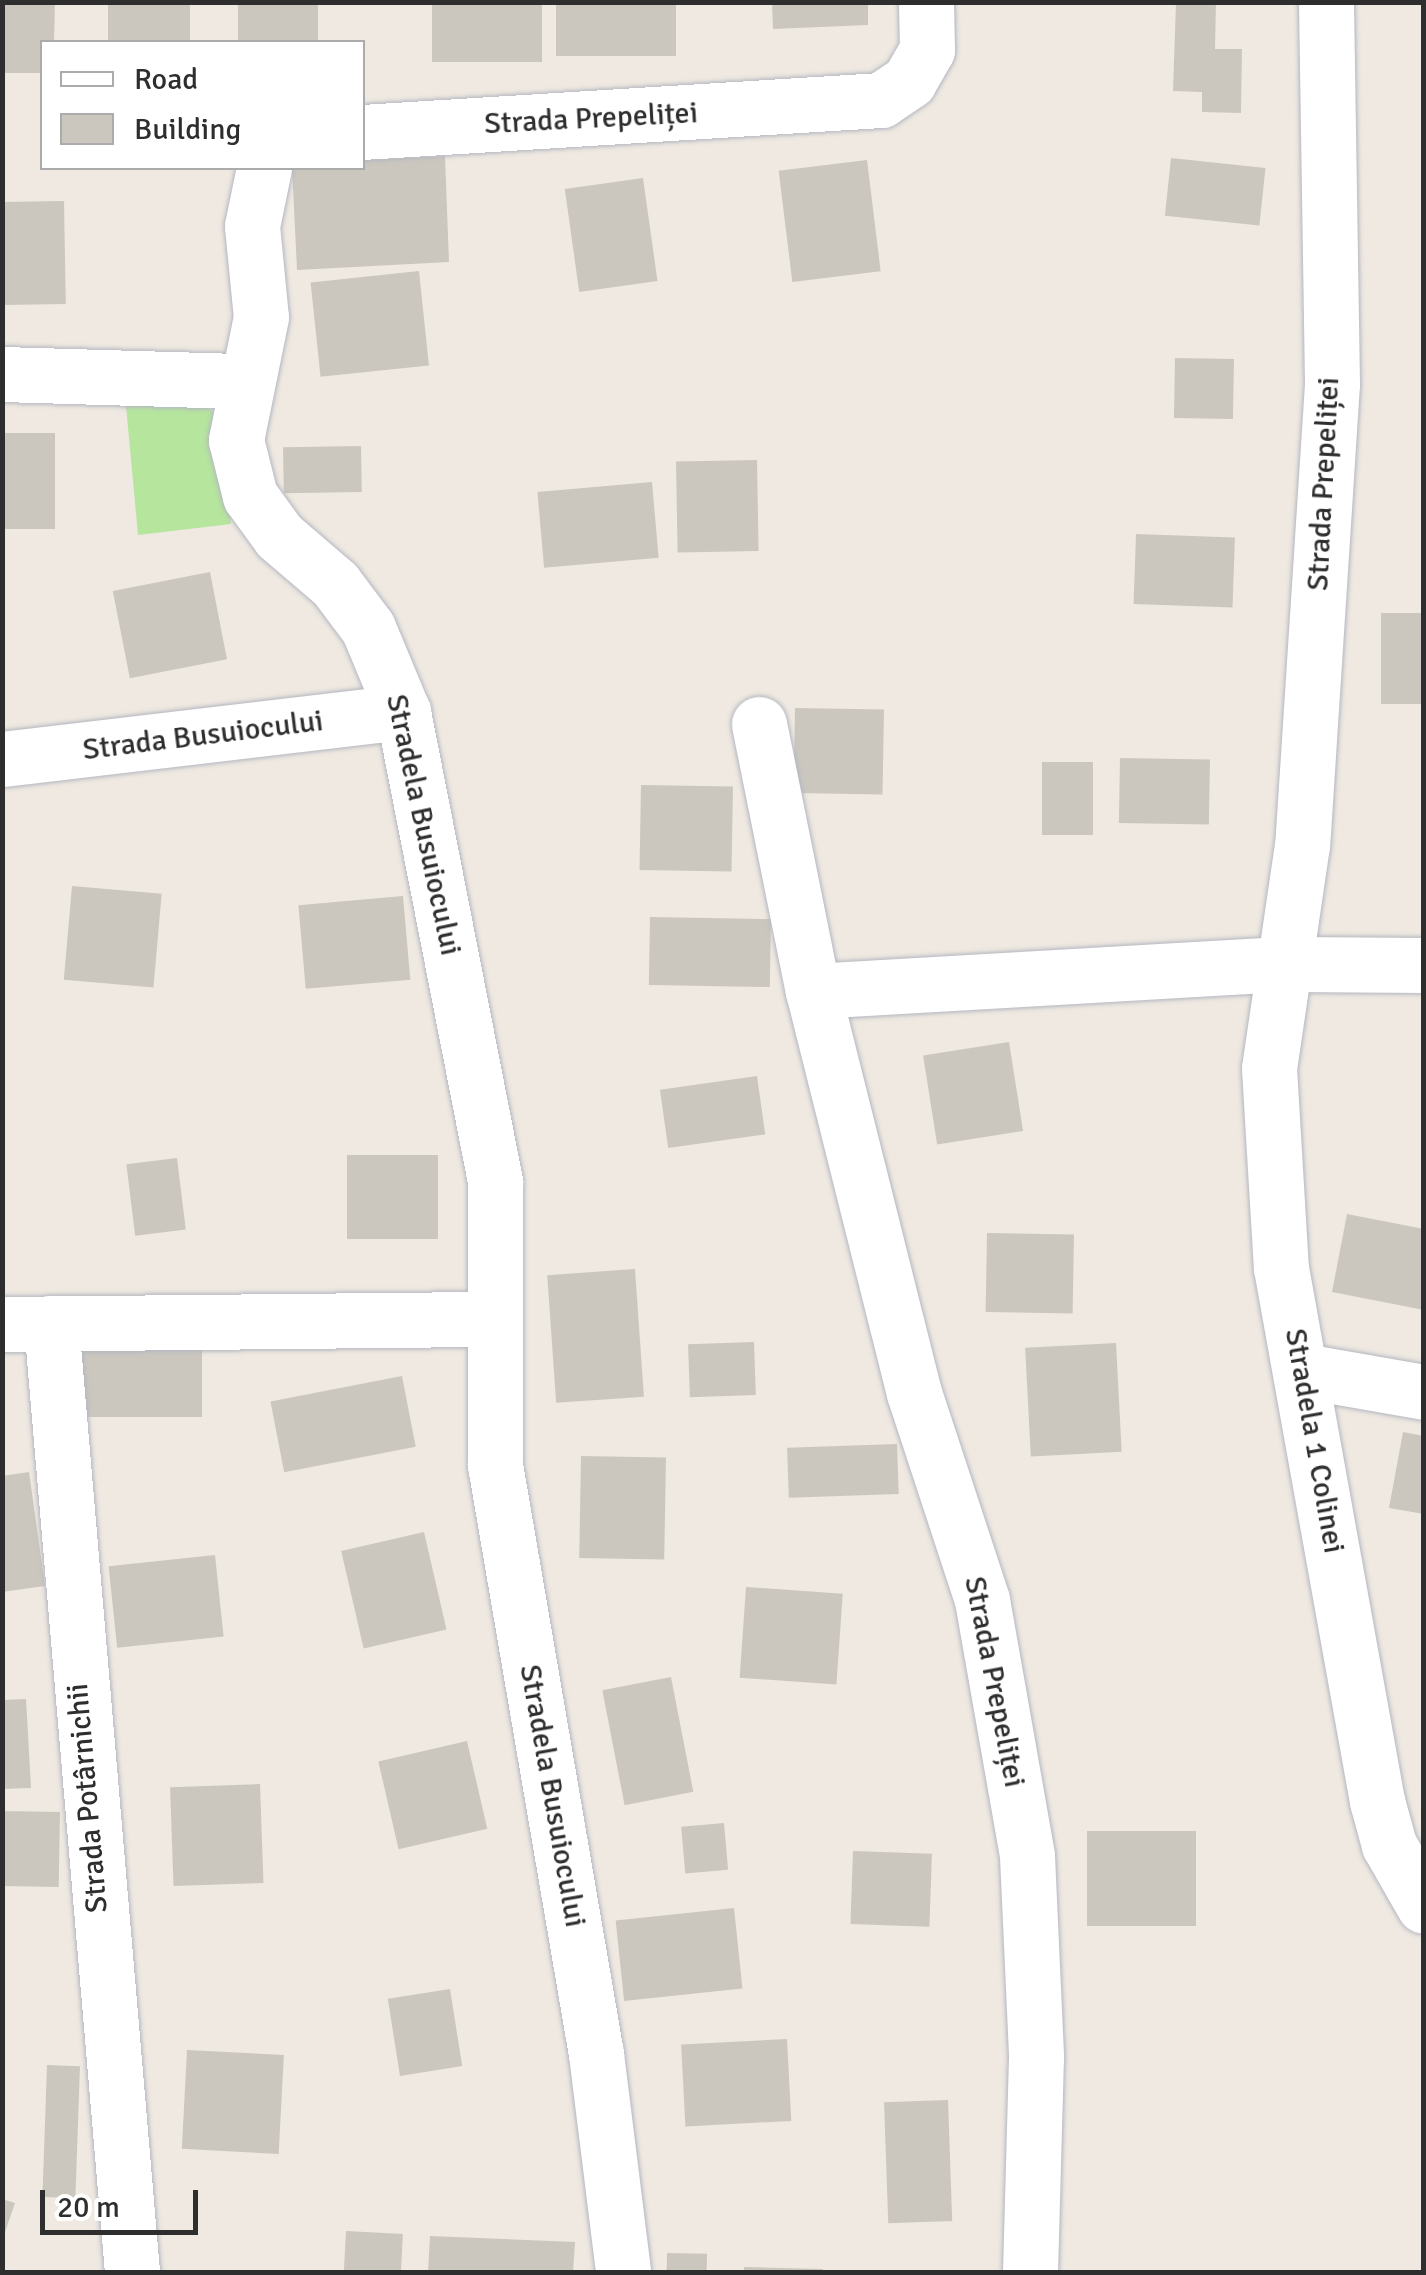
<!DOCTYPE html>
<html>
<head>
<meta charset="utf-8">
<style>
	body { margin:0 }
	#map { position:relative; width:1426px; height:2275px; overflow:hidden; background:#efe9e1; font-family:Signika,sans-serif }
	div>[style] { position:absolute }
	[style*='--x'] { left:calc(var(--x)*1px); top:calc(var(--y)*1px); width:calc(var(--w)*1px); rotate:calc(var(--a)*1deg) }
	.green>* { inset:0; background:#b6e59e }
	.building>* { inset:0; background:#cbc7bf; transform-origin:0 0 }
	.roads { filter:drop-shadow(0 0 2px #b4b7c1) drop-shadow(0 0 2px #b4b7c1) }
	.minor>* { height:55px; margin:-27.5px; padding:0 27.5px; transform-origin:27.5px; border-radius:27.5px; background:#fff }
	span { translate:-50% -50%; white-space:nowrap; text-align:center; line-height:1.15; -webkit-text-stroke:8px #fff; paint-order:stroke }
	.street-label { font-size:30px; color:#2e2e2e }
	.frame { position:absolute; inset:0; border:5px solid #2e2e2e; pointer-events:none }
	.legend { position:absolute; left:40px; top:40px; width:325px; height:130px; box-sizing:border-box; background:#fff; border:2px solid #ababab; margin:0; padding:12px 18px; list-style:none; font-size:30px; color:#2e2e2e }
	.legend li { display:flex; align-items:center; gap:20px; height:50px }
	.legend b { width:50px; border:2px solid #ababab }
	.scale { position:absolute; left:40px; top:2190px; width:158px; height:45px; box-sizing:border-box; border:5px solid #2e2e2e; border-top:0; padding-left:12px; font-size:30px; line-height:35px; white-space:nowrap; color:#2e2e2e; -webkit-text-stroke:8px #fff; paint-order:stroke }
</style>
</head>
<body>
<div id="map">
	<div class="green">
		<div style="clip-path:polygon(125px 395px,193px 396px,213px 412px,223px 437px,231px 524px,138px 535px)"></div>
	</div>
	<div class="building">
		<div style="clip-path:polygon(2px 2px,55px 2px,54px 42px,42px 42px,42px 73px,2px 73px)"></div>
		<div style="left:108px;top:2px;width:82px;height:40px"></div>
		<div style="left:238px;top:2px;width:80px;height:40px"></div>
		<div style="left:432px;top:2px;width:110px;height:60px"></div>
		<div style="left:556px;top:2px;width:120px;height:54px"></div>
		<div style="clip-path:polygon(772px 2px,868px 2px,868px 25px,773px 29px)"></div>
		<div style="clip-path:polygon(1176px 2px,1216px 2px,1215px 49px,1242px 49px,1241px 113px,1202px 112px,1202px 92px,1173px 91px)"></div>
		<div style="clip-path:polygon(445px 156px,449px 262px,297px 270px,292px 168px,362px 168px,362px 160px)"></div>
		<div style="left:1171px;top:158px;width:95px;height:58px;rotate:6deg"></div>
		<div style="left:867px;top:160px;width:112px;height:89px;rotate:83deg"></div>
		<div style="left:643px;top:178px;width:104px;height:79px;rotate:82deg"></div>
		<div style="left:64px;top:201px;width:103px;height:62px;rotate:89deg"></div>
		<div style="left:419px;top:271px;width:95px;height:109px;rotate:84deg"></div>
		<div style="left:1175px;top:358px;width:59px;height:60px;rotate:1deg"></div>
		<div style="left:2px;top:433px;width:53px;height:96px"></div>
		<div style="left:361px;top:446px;width:46px;height:78px;rotate:89deg"></div>
		<div style="left:757px;top:460px;width:91px;height:81px;rotate:89deg"></div>
		<div style="left:652px;top:482px;width:76px;height:115px;rotate:85deg"></div>
		<div style="left:1136px;top:534px;width:99px;height:70px;rotate:2deg"></div>
		<div style="left:210px;top:572px;width:89px;height:99px;rotate:79deg"></div>
		<div style="left:1381px;top:613px;width:43px;height:91px"></div>
		<div style="left:795px;top:708px;width:89px;height:85px;rotate:1deg"></div>
		<div style="left:1120px;top:758px;width:90px;height:65px;rotate:1deg"></div>
		<div style="left:1042px;top:762px;width:51px;height:73px"></div>
		<div style="left:641px;top:785px;width:92px;height:85px;rotate:1deg"></div>
		<div style="left:72px;top:886px;width:90px;height:94px;rotate:5deg"></div>
		<div style="left:403px;top:896px;width:84px;height:105px;rotate:85deg"></div>
		<div style="left:650px;top:917px;width:121px;height:68px;rotate:1deg"></div>
		<div style="left:1009px;top:1042px;width:90px;height:87px;rotate:81deg"></div>
		<div style="left:757px;top:1076px;width:59px;height:98px;rotate:82deg"></div>
		<div style="left:347px;top:1155px;width:91px;height:84px"></div>
		<div style="left:177px;top:1158px;width:72px;height:51px;rotate:83deg"></div>
		<div style="clip-path:polygon(1347px 1214px,1424px 1229px,1424px 1310px,1332px 1292px)"></div>
		<div style="left:987px;top:1233px;width:87px;height:79px;rotate:1deg"></div>
		<div style="left:635px;top:1269px;width:128px;height:88px;rotate:86deg"></div>
		<div style="left:71px;top:1341px;width:131px;height:76px"></div>
		<div style="left:754px;top:1342px;width:53px;height:66px;rotate:88deg"></div>
		<div style="left:1116px;top:1343px;width:109px;height:91px;rotate:87deg"></div>
		<div style="left:402px;top:1376px;width:72px;height:134px;rotate:79deg"></div>
		<div style="clip-path:polygon(1403px 1432px,1424px 1436px,1424px 1514px,1389px 1508px)"></div>
		<div style="left:897px;top:1444px;width:50px;height:110px;rotate:88deg"></div>
		<div style="left:581px;top:1456px;width:85px;height:102px;rotate:1deg"></div>
		<div style="clip-path:polygon(29px 1472px,45px 1586px,2px 1592px,2px 1476px)"></div>
		<div style="left:424px;top:1532px;width:100px;height:85px;rotate:77deg"></div>
		<div style="left:215px;top:1555px;width:82px;height:107px;rotate:84deg"></div>
		<div style="left:746px;top:1587px;width:97px;height:91px;rotate:4deg"></div>
		<div style="left:671px;top:1677px;width:117px;height:70px;rotate:79deg"></div>
		<div style="clip-path:polygon(26px 1699px,31px 1788px,2px 1789px,2px 1700px)"></div>
		<div style="left:467px;top:1741px;width:90px;height:91px;rotate:77deg"></div>
		<div style="left:260px;top:1784px;width:99px;height:90px;rotate:88deg"></div>
		<div style="left:2px;top:1811px;width:58px;height:75px;rotate:1deg"></div>
		<div style="left:724px;top:1823px;width:47px;height:43px;rotate:85deg"></div>
		<div style="left:1087px;top:1831px;width:109px;height:95px"></div>
		<div style="left:853px;top:1851px;width:79px;height:73px;rotate:2deg"></div>
		<div style="left:734px;top:1908px;width:81px;height:119px;rotate:84deg"></div>
		<div style="left:450px;top:1989px;width:78px;height:63px;rotate:81deg"></div>
		<div style="left:787px;top:2039px;width:82px;height:106px;rotate:87deg"></div>
		<div style="left:187px;top:2050px;width:97px;height:99px;rotate:3deg"></div>
		<div style="left:47px;top:2065px;width:33px;height:132px;rotate:2deg"></div>
		<div style="left:948px;top:2100px;width:121px;height:64px;rotate:88deg"></div>
		<div style="clip-path:polygon(2px 2199px,15px 2203px,3px 2238px,2px 2238px)"></div>
		<div style="left:346px;top:2231px;width:57px;height:41px;rotate:3deg"></div>
		<div style="clip-path:polygon(430px 2236px,575px 2242px,573px 2272px,428px 2272px)"></div>
		<div style="left:667px;top:2253px;width:40px;height:19px;rotate:1deg"></div>
		<div style="clip-path:polygon(744px 2267px,823px 2269px,823px 2272px,744px 2272px)"></div>
	</div>
	<div class="roads">
		<div class="minor">
			<div style="--x:1326;--y:2;--w:382;--a:89.1"></div>
			<div style="--x:1332;--y:384;--w:462;--a:93.7"></div>
			<div style="--x:1302;--y:845;--w:225;--a:98.4"></div>
			<div style="--x:1269;--y:1068;--w:200;--a:86.6"></div>
			<div style="--x:1281;--y:1268;--w:542;--a:79.79"></div>
			<div style="--x:1377;--y:1801;--w:46;--a:74.7"></div>
			<div style="--x:1389;--y:1845;--w:70;--a:60.2"></div>
			<div style="--x:362;--y:132;--w:520;--a:-3.53"></div>
			<div style="--x:881;--y:100;--w:34;--a:-34"></div>
			<div style="--x:909;--y:81;--w:36;--a:-60"></div>
			<div style="--x:927;--y:50;--w:48;--a:-91.2"></div>
			<div style="--x:264;--y:168;--w:59;--a:101.7"></div>
			<div style="--x:252;--y:226;--w:91;--a:84.4"></div>
			<div style="--x:261;--y:317;--w:126;--a:101.5"></div>
			<div style="--x:236;--y:440;--w:58;--a:76"></div>
			<div style="--x:250;--y:496;--w:49;--a:54.1"></div>
			<div style="--x:279;--y:536;--w:74;--a:40.6"></div>
			<div style="--x:335;--y:584;--w:55;--a:53.1"></div>
			<div style="--x:368;--y:628;--w:91;--a:67.4"></div>
			<div style="--x:403;--y:712;--w:479;--a:78.9"></div>
			<div style="--x:495;--y:1182;--w:283;--a:90"></div>
			<div style="--x:495;--y:1465;--w:598;--a:80.27"></div>
			<div style="--x:596;--y:2054;--w:220;--a:82.9"></div>
			<div style="--x:2;--y:374;--w:241;--a:1.7"></div>
			<div style="--x:759;--y:724;--w:272;--a:78.6"></div>
			<div style="--x:813;--y:991;--w:414;--a:75.9"></div>
			<div style="--x:914;--y:1393;--w:218;--a:71.8"></div>
			<div style="--x:982;--y:1600;--w:260;--a:80"></div>
			<div style="--x:1027;--y:1856;--w:201;--a:87.4"></div>
			<div style="--x:1036;--y:2057;--w:215;--a:91.6"></div>
			<div style="--x:2;--y:759;--w:404;--a:-6.7"></div>
			<div style="--x:813;--y:991;--w:474;--a:-3.3"></div>
			<div style="--x:1286;--y:964;--w:138;--a:0.4"></div>
			<div style="--x:51;--y:1323;--w:952;--a:85.12"></div>
			<div style="--x:2;--y:1324;--w:489;--a:-0.6"></div>
			<div style="--x:1304;--y:1371;--w:122;--a:9.9"></div>
		</div>
	</div>
	<div class="street-label">
		<span style="left:591px;top:119px;rotate:-3deg">Strada Prepeliței</span>
		<span style="left:1324px;top:484px;rotate:-87deg">Strada Prepeliței</span>
		<span style="left:203px;top:736px;rotate:-7deg">Strada Busuiocului</span>
		<span style="left:423px;top:825px;rotate:78deg">Stradela Busuiocului</span>
		<span style="left:1314px;top:1441px;rotate:80deg">Stradela 1 Colinei</span>
		<span style="left:994px;top:1682px;rotate:79deg">Strada Prepeliței</span>
		<span style="left:552px;top:1796px;rotate:80deg">Stradela Busuiocului</span>
		<span style="left:88px;top:1798px;rotate:-95deg">Strada Potârnichii</span>
	</div>
	<div class="frame"></div>
	<ul class="legend">
	<li><b style="height:12px;background:#fff"></b>Road</li>
	<li><b style="height:28px;background:#cbc7bf"></b>Building</li>
	</ul>
	<div class="scale">20 m</div>
</div>
</body>
</html>
